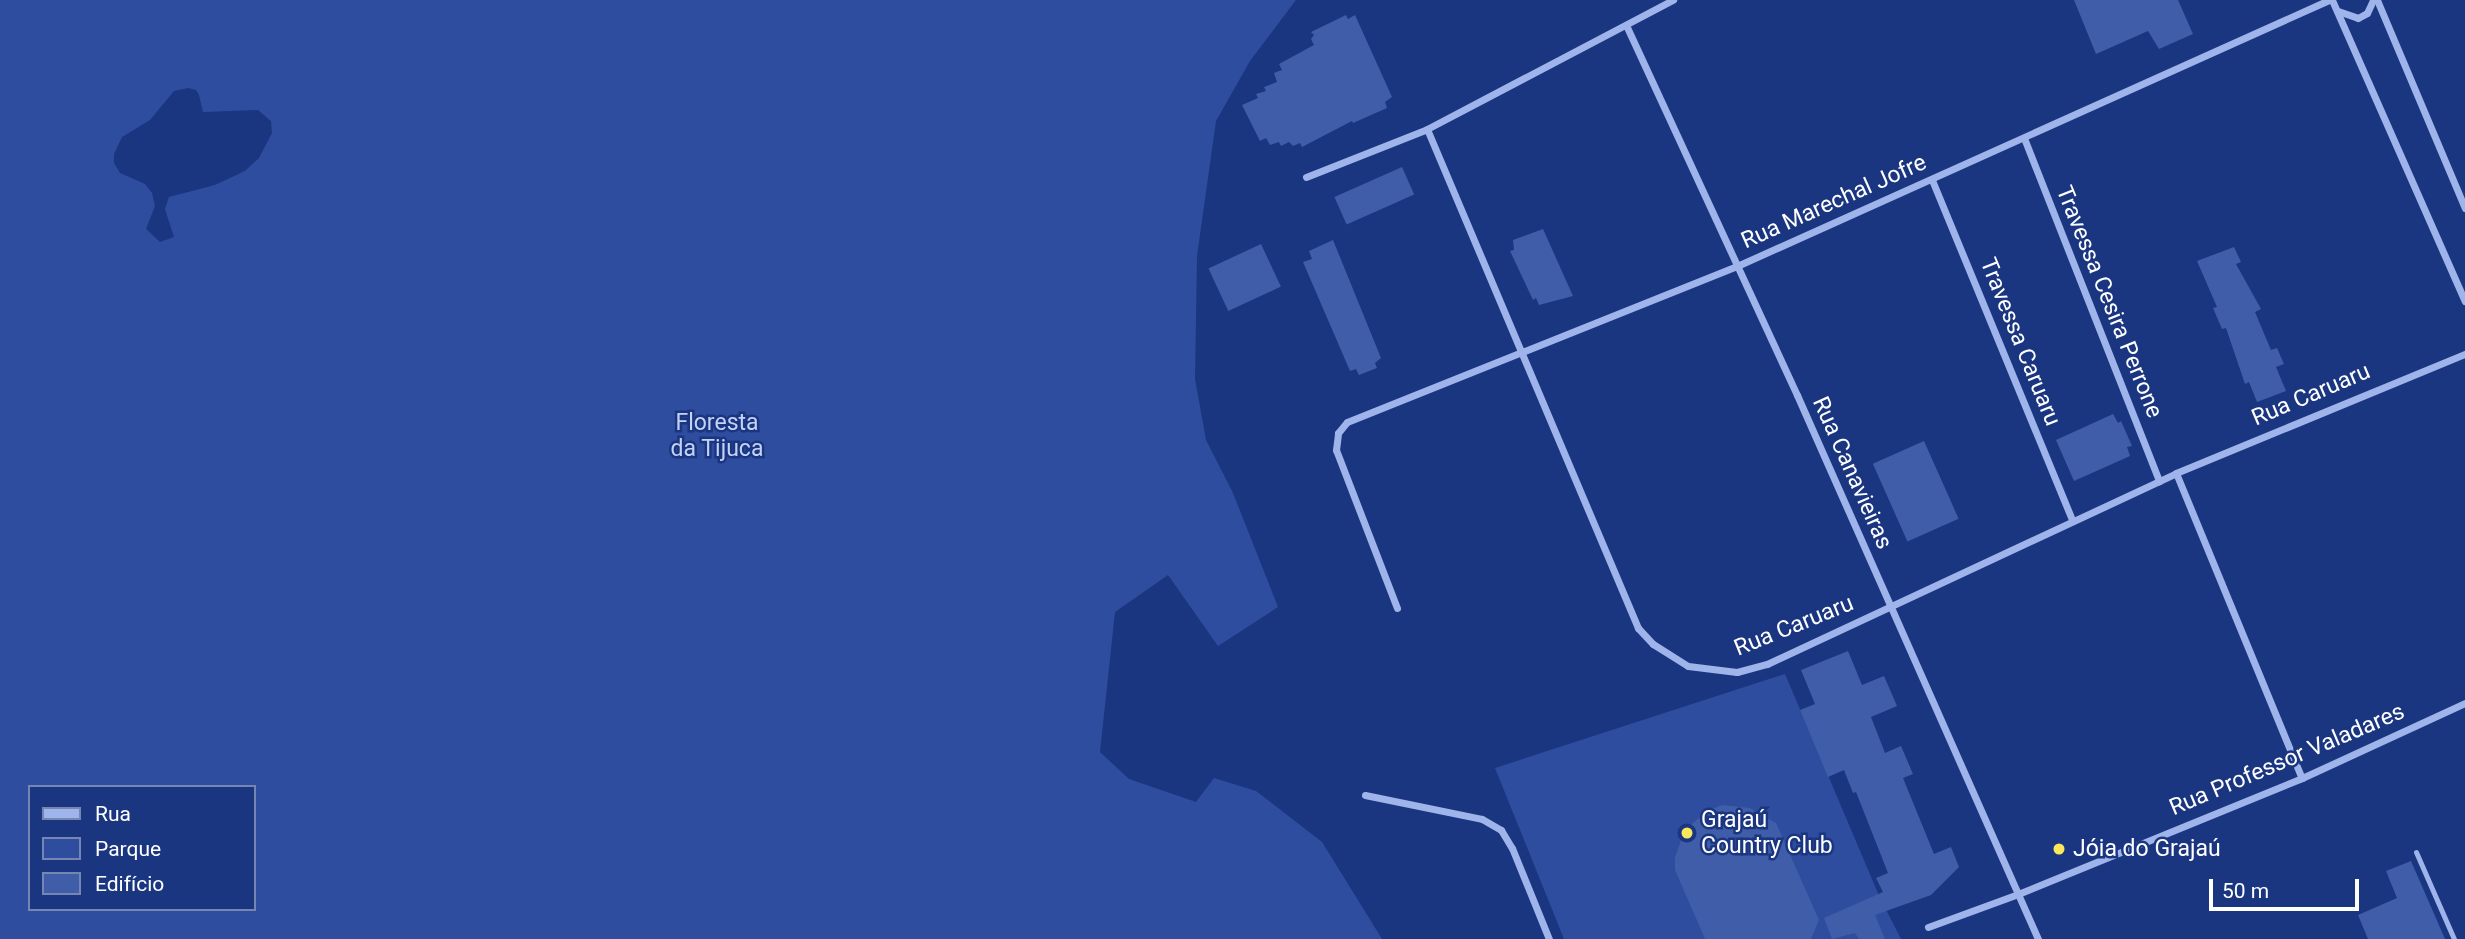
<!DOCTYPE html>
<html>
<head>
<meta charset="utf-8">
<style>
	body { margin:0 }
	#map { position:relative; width:2465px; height:939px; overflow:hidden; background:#1b3680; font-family:Roboto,sans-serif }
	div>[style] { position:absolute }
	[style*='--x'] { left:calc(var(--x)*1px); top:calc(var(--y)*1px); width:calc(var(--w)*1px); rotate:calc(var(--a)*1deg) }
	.green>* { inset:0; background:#2e4d9f }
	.building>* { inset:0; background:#3f5da8; transform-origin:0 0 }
	.lane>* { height:5px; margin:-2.5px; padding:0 2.5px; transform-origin:2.5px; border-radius:2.5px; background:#9eb4ea }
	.street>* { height:7px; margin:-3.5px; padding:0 3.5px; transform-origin:3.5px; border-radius:3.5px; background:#9eb4ea }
	.dots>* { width:19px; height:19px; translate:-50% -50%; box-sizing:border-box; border:4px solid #1b3680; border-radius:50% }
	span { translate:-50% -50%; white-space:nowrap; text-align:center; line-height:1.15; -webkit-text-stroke:5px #1b3680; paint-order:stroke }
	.street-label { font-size:23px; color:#fff }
	.park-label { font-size:23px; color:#c3d2f7 }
	.poi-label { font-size:23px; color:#fff }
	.left { translate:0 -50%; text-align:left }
	.legend { position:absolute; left:28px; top:785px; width:228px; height:126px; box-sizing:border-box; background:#1b3680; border:2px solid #7686b3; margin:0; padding:9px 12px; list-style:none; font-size:21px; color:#fff }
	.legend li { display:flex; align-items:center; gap:14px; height:35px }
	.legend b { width:35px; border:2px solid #7686b3 }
	.scale { position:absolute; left:2209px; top:879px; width:150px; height:32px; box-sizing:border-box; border:4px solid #fff; border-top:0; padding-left:9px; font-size:21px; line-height:24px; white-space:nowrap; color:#fff; -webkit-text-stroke:5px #1b3680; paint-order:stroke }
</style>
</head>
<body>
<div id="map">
	<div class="green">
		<div style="clip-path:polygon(evenodd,0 0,1296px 0,1250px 61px,1216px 121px,1197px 256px,1195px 379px,1206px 440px,1233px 493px,1278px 607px,1218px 646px,1168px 575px,1115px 612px,1100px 752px,1129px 779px,1196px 802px,1214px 778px,1256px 791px,1322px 842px,1382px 939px,0 939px,0 0,188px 88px,196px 90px,199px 95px,203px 112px,258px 110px,271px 121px,272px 133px,259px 158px,245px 171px,215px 185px,169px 197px,165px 209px,174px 237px,160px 242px,146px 229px,155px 206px,152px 193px,145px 184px,120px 173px,114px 163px,114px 154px,122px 137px,150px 120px,174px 91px,188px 88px,0 0,30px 787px,254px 787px,254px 909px,30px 909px,30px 787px)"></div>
		<div style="clip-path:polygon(1785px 674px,1880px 898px,1901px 939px,1564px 939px,1495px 768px)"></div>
	</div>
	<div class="building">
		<div style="clip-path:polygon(2074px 0,2178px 0,2193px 34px,2159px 49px,2148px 31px,2096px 54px)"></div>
		<div style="clip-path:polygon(1346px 15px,1348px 19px,1355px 15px,1392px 97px,1385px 102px,1387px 108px,1353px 123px,1352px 121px,1302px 147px,1300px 143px,1293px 146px,1289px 142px,1281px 146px,1279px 142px,1270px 145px,1266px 138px,1260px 141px,1242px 105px,1258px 98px,1256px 94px,1266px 91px,1264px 87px,1277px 82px,1274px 73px,1282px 70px,1279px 64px,1314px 45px,1311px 39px,1314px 35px,1311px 32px)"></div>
		<div style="left:1402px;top:167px;width:30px;height:74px;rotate:66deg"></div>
		<div style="clip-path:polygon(1543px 229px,1573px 296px,1539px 305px,1536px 298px,1533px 300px,1510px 251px,1514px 250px,1513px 240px)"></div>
		<div style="clip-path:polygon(1333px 240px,1381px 358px,1375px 363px,1377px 368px,1359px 375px,1356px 369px,1350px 371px,1303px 262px,1312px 259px,1309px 251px)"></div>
		<div style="left:1261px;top:244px;width:47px;height:58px;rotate:65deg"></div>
		<div style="clip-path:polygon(2234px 247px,2241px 262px,2236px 264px,2261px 309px,2255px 312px,2271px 350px,2277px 348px,2284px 364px,2276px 367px,2286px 391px,2257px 402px,2249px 382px,2245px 384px,2226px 328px,2222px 329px,2213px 308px,2217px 307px,2197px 261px)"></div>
		<div style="clip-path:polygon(2113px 414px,2118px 423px,2121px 421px,2132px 446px,2127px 447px,2130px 456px,2074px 481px,2056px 440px)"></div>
		<div style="left:1924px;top:441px;width:85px;height:56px;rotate:66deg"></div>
		<div style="clip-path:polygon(1848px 651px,1862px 685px,1884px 676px,1897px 706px,1871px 717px,1885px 753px,1901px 746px,1913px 774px,1903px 778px,1934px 854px,1951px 847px,1959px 867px,1931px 895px,1875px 915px,1885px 939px,1859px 939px,1855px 933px,1832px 939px,1824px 918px,1883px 892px,1876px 878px,1888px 873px,1856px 792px,1853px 793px,1844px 770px,1828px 777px,1800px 710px,1815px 704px,1801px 670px)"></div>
		<div style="clip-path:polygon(1722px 805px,1750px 808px,1776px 823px,1819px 920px,1811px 939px,1705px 939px,1675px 870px,1675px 857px,1685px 830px,1707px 811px)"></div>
		<div style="clip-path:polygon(2411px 861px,2445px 939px,2368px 939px,2358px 915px,2397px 898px,2386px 871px)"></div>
	</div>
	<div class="lane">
		<div style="--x:2416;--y:852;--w:95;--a:66.4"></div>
	</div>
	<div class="street">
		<div style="--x:2332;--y:0;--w:329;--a:66.2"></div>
		<div style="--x:2377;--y:0;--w:226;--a:67.1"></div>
		<div style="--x:2338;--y:11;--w:21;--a:19"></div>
		<div style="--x:2358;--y:18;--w:10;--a:-29"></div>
		<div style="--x:2367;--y:13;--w:14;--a:-65"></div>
		<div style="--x:1626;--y:25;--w:408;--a:65.2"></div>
		<div style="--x:1797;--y:395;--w:595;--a:66.11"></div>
		<div style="--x:1427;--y:129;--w:542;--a:67.08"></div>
		<div style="--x:1638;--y:628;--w:22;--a:47"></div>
		<div style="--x:1653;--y:644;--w:41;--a:32.2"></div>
		<div style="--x:1688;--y:666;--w:49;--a:7"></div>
		<div style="--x:1737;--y:672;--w:31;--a:-15"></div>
		<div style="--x:1767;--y:664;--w:451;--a:-25"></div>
		<div style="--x:2176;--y:473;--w:313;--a:-22.4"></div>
		<div style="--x:2024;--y:138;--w:369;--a:68.5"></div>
		<div style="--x:1306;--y:177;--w:130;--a:-21.6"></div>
		<div style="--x:1427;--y:129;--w:278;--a:-27.7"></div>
		<div style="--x:1932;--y:180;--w:368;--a:67.6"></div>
		<div style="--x:2176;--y:473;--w:330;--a:67.6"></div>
		<div style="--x:1397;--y:608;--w:169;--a:-111.1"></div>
		<div style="--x:1336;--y:450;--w:17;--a:-83"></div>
		<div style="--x:1338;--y:433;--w:14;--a:-51"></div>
		<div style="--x:1347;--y:422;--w:420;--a:-21.8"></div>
		<div style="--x:1737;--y:266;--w:649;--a:-24.2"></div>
		<div style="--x:1365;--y:795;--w:119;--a:11.6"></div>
		<div style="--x:1482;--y:819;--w:22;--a:30"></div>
		<div style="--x:1501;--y:830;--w:21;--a:59"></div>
		<div style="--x:1512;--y:848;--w:98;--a:67.9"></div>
		<div style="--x:1928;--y:927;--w:96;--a:-20.1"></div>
		<div style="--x:2018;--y:894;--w:307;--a:-22.2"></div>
		<div style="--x:2302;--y:778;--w:179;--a:-24.7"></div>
	</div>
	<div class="dots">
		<div style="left:1687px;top:833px;background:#fbe75b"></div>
		<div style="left:2059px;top:849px;background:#fbe75b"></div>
	</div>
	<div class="street-label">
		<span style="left:1834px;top:202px;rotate:-24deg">Rua Marechal Jofre</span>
		<span style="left:2109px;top:302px;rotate:68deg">Travessa Cesira Perrone</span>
		<span style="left:2020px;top:342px;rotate:68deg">Travessa Caruaru</span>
		<span style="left:2311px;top:395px;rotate:-23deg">Rua Caruaru</span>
		<span style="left:1852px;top:473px;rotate:66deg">Rua Canavieiras</span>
		<span style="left:1794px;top:626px;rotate:-22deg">Rua Caruaru</span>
		<span style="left:2287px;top:760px;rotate:-23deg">Rua Professor Valadares</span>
	</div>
	<div class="park-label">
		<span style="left:717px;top:436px">Floresta<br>da Tijuca</span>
	</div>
	<div class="poi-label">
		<span class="left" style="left:1701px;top:833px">Grajaú<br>Country Club</span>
		<span class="left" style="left:2073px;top:849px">Jóia do Grajaú</span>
	</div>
	<ul class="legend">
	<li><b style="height:9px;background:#9eb4ea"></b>Rua</li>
	<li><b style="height:19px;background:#2e4d9f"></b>Parque</li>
	<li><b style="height:19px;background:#3f5da8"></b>Edifício</li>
	</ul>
	<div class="scale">50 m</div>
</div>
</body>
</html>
